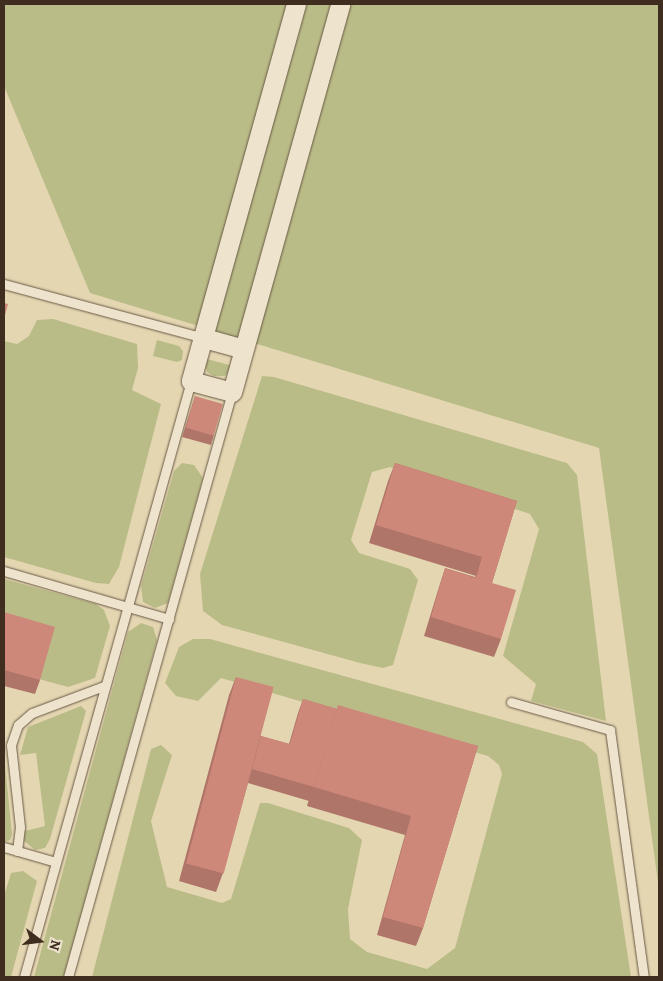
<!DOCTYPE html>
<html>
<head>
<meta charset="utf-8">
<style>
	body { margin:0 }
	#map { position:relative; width:663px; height:981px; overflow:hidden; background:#e5d6b2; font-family:Alegreya,serif }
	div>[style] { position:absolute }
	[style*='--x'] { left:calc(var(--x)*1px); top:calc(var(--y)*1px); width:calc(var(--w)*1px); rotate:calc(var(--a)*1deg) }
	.green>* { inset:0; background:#babc88 }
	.roads { filter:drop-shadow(0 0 1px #685844) drop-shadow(0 0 1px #685844) }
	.lane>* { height:9px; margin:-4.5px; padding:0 4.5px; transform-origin:4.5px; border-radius:4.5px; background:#eee4cd }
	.street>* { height:19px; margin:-9.5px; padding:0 9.5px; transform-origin:9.5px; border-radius:9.5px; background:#eee4cd }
	.wall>* { inset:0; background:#b07569 }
	.building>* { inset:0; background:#cd887a; transform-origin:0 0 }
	span { translate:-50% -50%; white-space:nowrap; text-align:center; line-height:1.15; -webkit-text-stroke:4px #eee4cd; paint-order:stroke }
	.frame { position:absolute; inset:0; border:5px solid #3f2e20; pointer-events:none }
	.north { position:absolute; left:15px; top:916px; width:50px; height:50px; -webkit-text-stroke:4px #eee4cd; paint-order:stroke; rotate:105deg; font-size:14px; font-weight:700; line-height:20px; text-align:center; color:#3f2e20 }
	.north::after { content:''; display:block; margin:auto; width:18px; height:22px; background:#3f2e20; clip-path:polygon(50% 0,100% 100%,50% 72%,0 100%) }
</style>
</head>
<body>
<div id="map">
	<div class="green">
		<div style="clip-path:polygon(4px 4px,659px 4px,659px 890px,599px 448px,90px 293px,4px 86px)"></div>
		<div style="clip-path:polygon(53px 319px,137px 344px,138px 368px,132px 390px,161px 404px,119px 567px,109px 584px,96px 583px,4px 557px,4px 341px,17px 344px,29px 336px,37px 320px)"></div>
		<div style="clip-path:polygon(157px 340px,179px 346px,183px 351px,182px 360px,177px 362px,153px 356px)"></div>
		<div style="clip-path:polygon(203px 358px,233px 366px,225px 376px,214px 376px,207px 372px)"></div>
		<div style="clip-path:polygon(262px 376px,274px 377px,567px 463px,577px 475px,606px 721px,531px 701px,536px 684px,503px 656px,539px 529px,530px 514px,390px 467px,372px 472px,351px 540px,359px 553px,410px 569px,418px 580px,393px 665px,383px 668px,360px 663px,222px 625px,203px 611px,200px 574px)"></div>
		<div style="clip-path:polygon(182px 463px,194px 465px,203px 478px,168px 603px,155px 608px,143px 602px,141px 586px,174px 471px)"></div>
		<div style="clip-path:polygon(4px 579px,96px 604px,104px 610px,110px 626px,95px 678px,68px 687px,39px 679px,4px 628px)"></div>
		<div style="clip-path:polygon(141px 623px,153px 627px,157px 640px,64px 977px,34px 977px,128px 632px)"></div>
		<div style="clip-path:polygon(193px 639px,210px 639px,583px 742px,597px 754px,631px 977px,92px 977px,151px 749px,161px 745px,172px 755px,151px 821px,167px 887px,222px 903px,231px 899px,260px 803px,268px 803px,349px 828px,362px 840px,348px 909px,350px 939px,367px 952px,427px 969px,455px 948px,502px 774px,499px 765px,488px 756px,221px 678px,198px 701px,176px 696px,165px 683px,179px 647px)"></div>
		<div style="clip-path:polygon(81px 706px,86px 711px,50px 839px,45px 848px,35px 850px,23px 840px,25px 831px,45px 826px,36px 753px,20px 755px,28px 727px)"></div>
		<div style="clip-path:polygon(4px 755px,12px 834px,10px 840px,5px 842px)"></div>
		<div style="clip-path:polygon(23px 871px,37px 881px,11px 977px,4px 977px,4px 896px,11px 873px)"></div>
	</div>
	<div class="roads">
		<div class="lane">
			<div style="--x:4;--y:284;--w:207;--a:15.1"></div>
			<div style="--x:4;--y:571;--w:172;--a:16.2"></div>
			<div style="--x:511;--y:702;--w:103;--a:15.8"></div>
			<div style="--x:610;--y:730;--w:249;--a:82.2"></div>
			<div style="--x:4;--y:847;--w:54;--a:16.1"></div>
			<div style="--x:17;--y:851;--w:24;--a:-83"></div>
			<div style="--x:20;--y:827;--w:82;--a:-96.3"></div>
			<div style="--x:11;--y:745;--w:21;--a:-71"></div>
			<div style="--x:18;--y:725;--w:18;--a:-41"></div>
			<div style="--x:32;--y:713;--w:77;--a:-20.6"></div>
			<div style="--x:24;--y:977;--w:619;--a:-74.35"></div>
			<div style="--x:68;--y:977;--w:608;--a:-74.34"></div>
		</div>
		<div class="street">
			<div style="--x:296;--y:4;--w:391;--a:105.6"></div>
			<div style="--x:191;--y:381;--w:42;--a:15"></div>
			<div style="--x:232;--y:392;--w:403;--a:-74.4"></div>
			<div style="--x:204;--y:338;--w:41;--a:15.4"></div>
		</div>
	</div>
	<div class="wall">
		<div style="clip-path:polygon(195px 396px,214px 435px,211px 445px,182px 437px)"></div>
		<div style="clip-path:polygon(395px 463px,517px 501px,492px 583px,501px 639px,494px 657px,424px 636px,439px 587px,445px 568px,475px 577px,476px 576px,369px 543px,388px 481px)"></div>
		<div style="clip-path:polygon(4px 612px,40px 680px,35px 694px,4px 686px)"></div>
		<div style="clip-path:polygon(236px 677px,261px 736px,289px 744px,298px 713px,303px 699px,337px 709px,478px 746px,423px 928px,416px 946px,377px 935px,405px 835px,307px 806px,309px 799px,309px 801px,248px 783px,223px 873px,216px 892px,179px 881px,229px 695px)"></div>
	</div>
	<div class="building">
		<div style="clip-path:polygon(4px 303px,8px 304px,4px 319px)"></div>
		<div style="left:195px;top:396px;width:29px;height:33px;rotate:16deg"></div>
		<div style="clip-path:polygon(395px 463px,517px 501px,492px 583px,516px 590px,501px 639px,431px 617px,445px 568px,476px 578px,482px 557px,376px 525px)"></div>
		<div style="clip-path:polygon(4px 612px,55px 627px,40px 680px,4px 670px)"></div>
		<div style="left:236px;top:677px;width:39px;height:193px;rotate:15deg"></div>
		<div style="clip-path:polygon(303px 699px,337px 709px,314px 787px,252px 769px,261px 736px,290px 744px)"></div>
		<div style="clip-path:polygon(338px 705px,478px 746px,423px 928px,383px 917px,411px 816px,314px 787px)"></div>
	</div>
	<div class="frame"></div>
	<div class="north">N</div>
</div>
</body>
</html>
